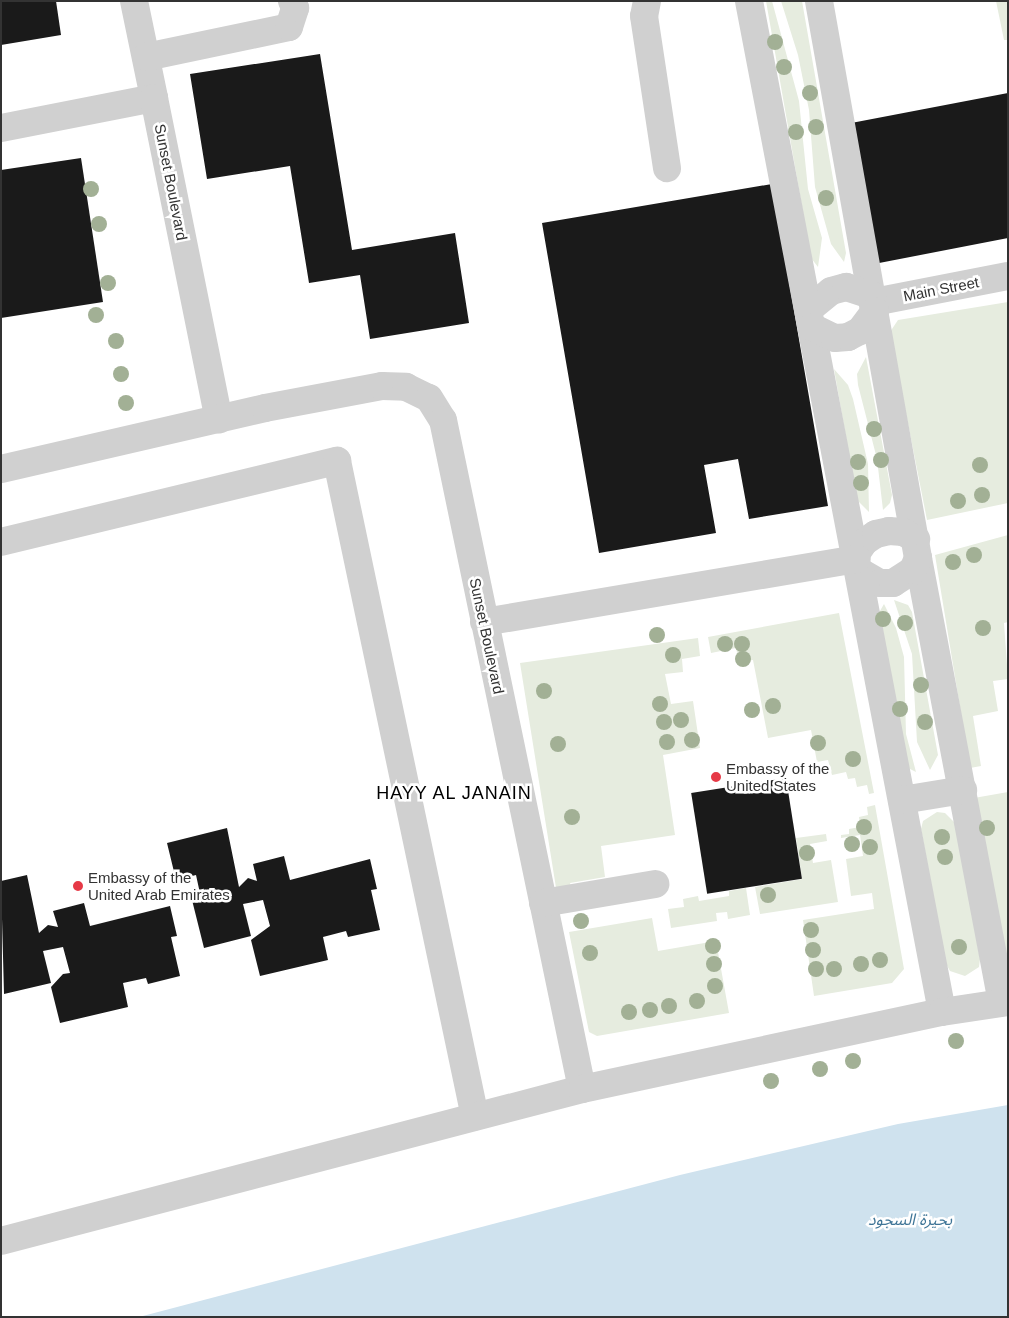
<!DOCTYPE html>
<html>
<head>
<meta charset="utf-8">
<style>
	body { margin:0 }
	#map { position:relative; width:1009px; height:1318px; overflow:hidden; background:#fff; font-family:Arial,"Noto Sans Arabic",sans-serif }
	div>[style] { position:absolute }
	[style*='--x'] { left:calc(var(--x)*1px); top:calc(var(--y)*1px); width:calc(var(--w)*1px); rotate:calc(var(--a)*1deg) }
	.green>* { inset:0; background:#e6ecdf }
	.water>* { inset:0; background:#cfe2ee }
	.building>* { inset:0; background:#1a1a1a; transform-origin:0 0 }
	.minor>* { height:28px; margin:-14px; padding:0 14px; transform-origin:14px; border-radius:14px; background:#d0d0d0 }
	.trees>* { width:16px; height:16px; margin:-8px; border-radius:50%; background:#a2b095 }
	.dots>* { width:14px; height:14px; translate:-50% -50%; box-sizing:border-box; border:2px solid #fff; border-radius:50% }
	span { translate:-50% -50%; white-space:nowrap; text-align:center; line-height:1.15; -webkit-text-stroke:5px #fff; paint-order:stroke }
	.street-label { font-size:15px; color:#333 }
	.poi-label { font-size:15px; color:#333 }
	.left { translate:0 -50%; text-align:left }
	.water-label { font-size:16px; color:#3f7597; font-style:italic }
	.quarter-label { font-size:18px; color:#000; letter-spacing:1px }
	.frame { position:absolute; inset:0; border:2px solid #333; pointer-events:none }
</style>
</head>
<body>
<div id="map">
	<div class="green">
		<div style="clip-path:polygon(766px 1px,772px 1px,799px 101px,808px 189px,822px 238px,818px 267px,811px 258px)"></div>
		<div style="clip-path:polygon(781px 1px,802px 1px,846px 253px,844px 262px,831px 244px,815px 187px,809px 110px,798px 55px)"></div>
		<div style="clip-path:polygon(996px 1px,1008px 1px,1008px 40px,1004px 40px)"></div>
		<div style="clip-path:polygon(1008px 302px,1008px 503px,927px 520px,890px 332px,898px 320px)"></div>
		<div style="clip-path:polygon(866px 357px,892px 495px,890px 503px,883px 510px,877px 459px,858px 385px,857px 374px)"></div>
		<div style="clip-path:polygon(834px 369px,848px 385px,853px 399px,868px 464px,869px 512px,857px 500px)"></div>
		<div style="clip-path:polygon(1008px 535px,1008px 622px,1004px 623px,1008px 679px,993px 681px,998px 711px,973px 716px,981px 766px,970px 768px,935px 555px)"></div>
		<div style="clip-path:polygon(894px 600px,908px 605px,912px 612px,938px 755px,930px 770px,917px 742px,912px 654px)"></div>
		<div style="clip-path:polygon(884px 604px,896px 628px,904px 657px,906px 734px,916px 772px,908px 768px,877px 616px)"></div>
		<div style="clip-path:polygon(839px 613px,874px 793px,869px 794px,867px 785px,857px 787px,855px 778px,848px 779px,846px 772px,832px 775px,828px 760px,817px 762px,811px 730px,768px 738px,753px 660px,739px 662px,736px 648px,711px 653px,708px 637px)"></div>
		<div style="clip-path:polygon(698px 638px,700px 656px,682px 659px,683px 672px,665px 674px,671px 704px,693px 701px,700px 748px,663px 755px,675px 835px,601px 846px,605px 877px,570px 883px,572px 891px,557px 894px,520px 663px)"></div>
		<div style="clip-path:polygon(1008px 792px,1008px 964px,974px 798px)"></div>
		<div style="clip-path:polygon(875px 805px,904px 969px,892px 983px,814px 996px,803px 920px,874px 909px,872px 893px,851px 896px,846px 859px,863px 856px,860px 835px,841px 838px,841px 835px,849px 834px,849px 829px,860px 827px,859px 817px,868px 815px,867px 807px)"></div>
		<div style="clip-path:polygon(937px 812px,945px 813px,956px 824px,980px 959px,979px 967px,965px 976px,950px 971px,946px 964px,921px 829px,923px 821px)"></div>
		<div style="clip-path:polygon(826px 834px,827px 841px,810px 844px,813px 863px,831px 860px,838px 902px,760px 914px,755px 887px,802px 879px,796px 838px)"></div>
		<div style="clip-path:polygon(746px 888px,750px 915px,728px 919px,727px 912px,716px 913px,717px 921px,671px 928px,668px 909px,684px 907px,683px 899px,698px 896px,699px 901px,729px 896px,729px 891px)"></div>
		<div style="clip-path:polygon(652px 918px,658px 951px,716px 941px,729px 1013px,597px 1036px,589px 1032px,569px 932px)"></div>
	</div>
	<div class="water">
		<div style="clip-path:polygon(1008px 1105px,1008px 1317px,139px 1317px,680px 1175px,898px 1124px)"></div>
	</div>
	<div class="building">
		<div style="clip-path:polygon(1px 1px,56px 1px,61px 35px,1px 45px)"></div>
		<div style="clip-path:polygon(320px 54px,352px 250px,455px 233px,469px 323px,370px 339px,360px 275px,309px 283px,290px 166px,207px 179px,190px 74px)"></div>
		<div style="clip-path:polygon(1008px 93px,1008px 238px,874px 264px,846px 124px)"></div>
		<div style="clip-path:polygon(81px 158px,103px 302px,1px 318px,1px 170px)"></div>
		<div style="clip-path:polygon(772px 184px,828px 506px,749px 519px,738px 459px,704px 465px,716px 533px,599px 553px,542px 223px)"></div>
		<div style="left:786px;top:778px;width:102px;height:96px;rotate:81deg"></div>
		<div style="clip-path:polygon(227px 828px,239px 887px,248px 878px,257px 881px,253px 864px,284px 856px,290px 880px,370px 859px,377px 889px,371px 890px,380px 930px,348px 937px,346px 931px,323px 937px,328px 960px,260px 976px,251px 940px,270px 926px,263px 900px,243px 904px,251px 936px,204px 948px,192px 900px,201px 898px,196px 875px,176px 880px,167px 843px)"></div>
		<div style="clip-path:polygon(27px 875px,39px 933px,48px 925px,58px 927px,53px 911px,84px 903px,90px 926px,170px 906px,177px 936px,171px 937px,180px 976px,148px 984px,146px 978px,123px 983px,128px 1007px,60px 1023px,51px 987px,63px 974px,70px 973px,63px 947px,43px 951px,51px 983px,4px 994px,1px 881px)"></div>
	</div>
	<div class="minor">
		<div style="--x:134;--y:1;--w:99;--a:78.3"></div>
		<div style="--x:647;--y:1;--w:15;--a:101"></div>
		<div style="--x:644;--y:16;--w:154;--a:81.4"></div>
		<div style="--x:749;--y:1;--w:1029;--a:79.19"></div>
		<div style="--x:819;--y:1;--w:566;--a:79.92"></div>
		<div style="--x:918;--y:558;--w:452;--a:79.3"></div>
		<div style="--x:146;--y:57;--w:146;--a:-11.8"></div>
		<div style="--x:289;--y:27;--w:20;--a:-72"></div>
		<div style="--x:295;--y:8;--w:8;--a:-113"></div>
		<div style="--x:1;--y:128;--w:156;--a:-11.1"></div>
		<div style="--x:154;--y:98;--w:328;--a:78.6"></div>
		<div style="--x:874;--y:302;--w:136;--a:-11"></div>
		<div style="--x:809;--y:309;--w:28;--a:-39"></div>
		<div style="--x:831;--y:291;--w:16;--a:-15"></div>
		<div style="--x:846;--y:287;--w:28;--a:18"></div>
		<div style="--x:812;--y:327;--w:25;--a:26"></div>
		<div style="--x:835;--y:338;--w:13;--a:-4"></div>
		<div style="--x:848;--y:337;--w:13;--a:-27"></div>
		<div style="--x:860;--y:331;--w:25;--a:-53"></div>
		<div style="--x:1;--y:469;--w:271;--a:-13"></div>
		<div style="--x:265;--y:408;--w:119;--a:-10.6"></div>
		<div style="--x:382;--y:386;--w:24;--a:2"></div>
		<div style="--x:406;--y:387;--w:25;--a:26"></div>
		<div style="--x:429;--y:398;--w:26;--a:58"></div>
		<div style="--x:443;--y:420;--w:683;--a:78.26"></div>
		<div style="--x:1;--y:542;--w:346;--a:-13.6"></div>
		<div style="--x:337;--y:461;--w:670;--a:78.12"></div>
		<div style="--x:856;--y:554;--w:14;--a:-56"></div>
		<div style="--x:864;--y:542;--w:14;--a:-34"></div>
		<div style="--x:876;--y:534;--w:13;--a:-13"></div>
		<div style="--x:889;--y:531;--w:14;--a:4"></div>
		<div style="--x:903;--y:532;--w:15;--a:28"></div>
		<div style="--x:859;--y:571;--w:24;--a:30"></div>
		<div style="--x:880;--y:583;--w:13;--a:0"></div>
		<div style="--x:893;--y:583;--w:24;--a:-33"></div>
		<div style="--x:913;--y:570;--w:13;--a:-67"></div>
		<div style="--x:484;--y:622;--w:378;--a:-9.6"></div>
		<div style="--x:902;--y:800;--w:62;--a:-9.3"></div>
		<div style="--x:543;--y:903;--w:114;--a:-9.6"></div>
		<div style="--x:1;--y:1241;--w:601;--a:-14.66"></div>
		<div style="--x:582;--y:1089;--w:368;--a:-12.1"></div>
		<div style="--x:942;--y:1012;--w:67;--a:-8.6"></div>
	</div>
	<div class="trees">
		<div style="left:775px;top:42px"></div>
		<div style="left:784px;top:67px"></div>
		<div style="left:810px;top:93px"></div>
		<div style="left:816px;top:127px"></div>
		<div style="left:796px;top:132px"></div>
		<div style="left:91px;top:189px"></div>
		<div style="left:826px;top:198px"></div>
		<div style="left:99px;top:224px"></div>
		<div style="left:108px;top:283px"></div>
		<div style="left:96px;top:315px"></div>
		<div style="left:116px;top:341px"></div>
		<div style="left:121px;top:374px"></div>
		<div style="left:126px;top:403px"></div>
		<div style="left:874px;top:429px"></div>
		<div style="left:881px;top:460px"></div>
		<div style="left:858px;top:462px"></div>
		<div style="left:980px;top:465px"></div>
		<div style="left:861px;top:483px"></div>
		<div style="left:982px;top:495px"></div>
		<div style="left:958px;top:501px"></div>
		<div style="left:974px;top:555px"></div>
		<div style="left:953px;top:562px"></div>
		<div style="left:883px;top:619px"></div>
		<div style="left:905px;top:623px"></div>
		<div style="left:983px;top:628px"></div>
		<div style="left:657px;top:635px"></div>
		<div style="left:725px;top:644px"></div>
		<div style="left:742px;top:644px"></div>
		<div style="left:673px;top:655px"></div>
		<div style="left:743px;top:659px"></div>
		<div style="left:921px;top:685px"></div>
		<div style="left:544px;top:691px"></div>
		<div style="left:660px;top:704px"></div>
		<div style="left:773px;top:706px"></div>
		<div style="left:900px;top:709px"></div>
		<div style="left:752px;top:710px"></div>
		<div style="left:681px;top:720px"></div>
		<div style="left:664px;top:722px"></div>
		<div style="left:925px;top:722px"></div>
		<div style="left:692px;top:740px"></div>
		<div style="left:667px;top:742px"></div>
		<div style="left:818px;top:743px"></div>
		<div style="left:558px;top:744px"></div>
		<div style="left:853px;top:759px"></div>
		<div style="left:572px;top:817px"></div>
		<div style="left:864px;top:827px"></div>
		<div style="left:987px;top:828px"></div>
		<div style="left:942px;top:837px"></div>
		<div style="left:852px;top:844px"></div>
		<div style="left:870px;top:847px"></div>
		<div style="left:807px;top:853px"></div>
		<div style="left:945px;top:857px"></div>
		<div style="left:768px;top:895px"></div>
		<div style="left:581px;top:921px"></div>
		<div style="left:811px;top:930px"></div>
		<div style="left:713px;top:946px"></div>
		<div style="left:959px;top:947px"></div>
		<div style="left:813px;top:950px"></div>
		<div style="left:590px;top:953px"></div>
		<div style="left:880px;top:960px"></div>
		<div style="left:714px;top:964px"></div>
		<div style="left:861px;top:964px"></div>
		<div style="left:816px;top:969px"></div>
		<div style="left:834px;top:969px"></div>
		<div style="left:715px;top:986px"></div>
		<div style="left:697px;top:1001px"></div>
		<div style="left:669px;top:1006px"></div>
		<div style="left:650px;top:1010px"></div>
		<div style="left:629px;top:1012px"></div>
		<div style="left:956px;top:1041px"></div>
		<div style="left:853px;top:1061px"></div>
		<div style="left:820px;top:1069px"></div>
		<div style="left:771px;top:1081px"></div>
	</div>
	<div class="dots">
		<div style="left:716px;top:777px;background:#e63946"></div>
		<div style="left:78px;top:886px;background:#e63946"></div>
	</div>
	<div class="street-label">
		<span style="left:171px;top:182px;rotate:79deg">Sunset Boulevard</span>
		<span style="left:941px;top:289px;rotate:-11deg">Main Street</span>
		<span style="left:487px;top:636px;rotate:78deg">Sunset Boulevard</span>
	</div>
	<div class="poi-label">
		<span class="left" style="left:726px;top:777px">Embassy of the<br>United States</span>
		<span class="left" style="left:88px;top:886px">Embassy of the<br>United Arab Emirates</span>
	</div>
	<div class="water-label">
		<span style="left:910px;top:1220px">بحيرة السجود</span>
	</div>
	<div class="quarter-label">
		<span style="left:454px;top:793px">HAYY AL JANAIN</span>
	</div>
	<div class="frame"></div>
</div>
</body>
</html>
